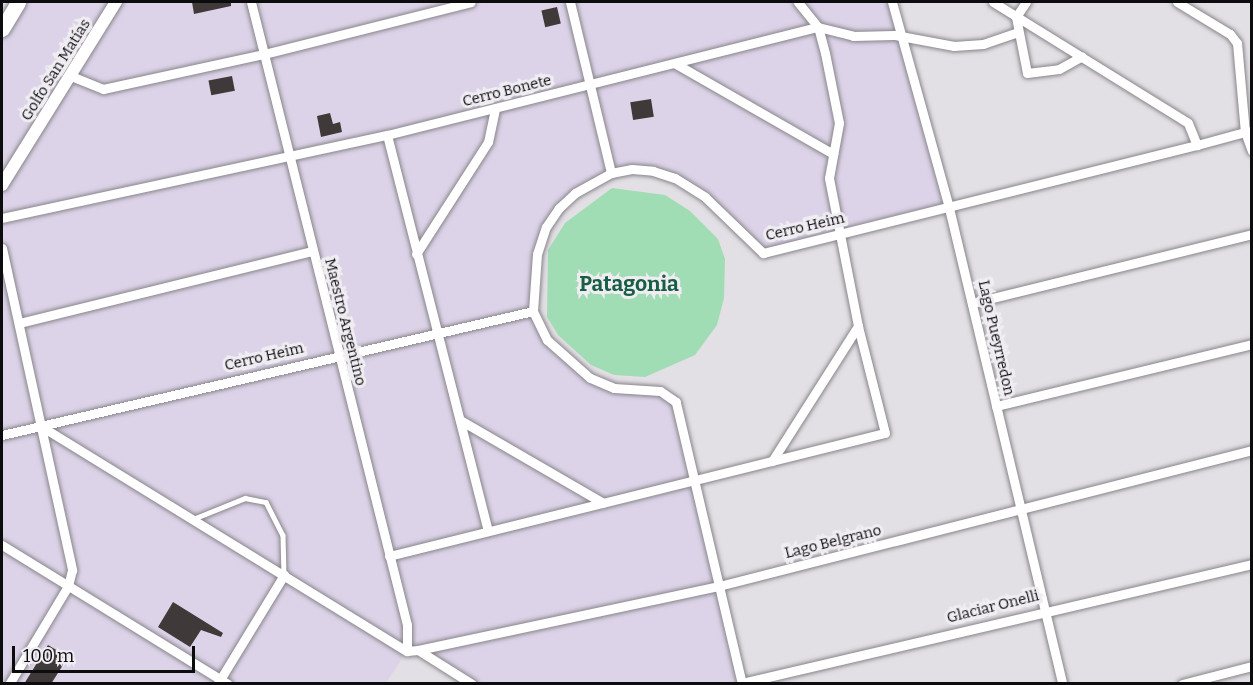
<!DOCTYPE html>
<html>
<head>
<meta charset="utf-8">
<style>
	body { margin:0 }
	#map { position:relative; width:1253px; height:685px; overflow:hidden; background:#e3e0e5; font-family:Bitter,serif }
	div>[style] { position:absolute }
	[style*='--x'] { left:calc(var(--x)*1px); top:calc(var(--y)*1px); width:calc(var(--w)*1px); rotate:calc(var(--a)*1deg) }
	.industrial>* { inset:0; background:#dcd3e8 }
	.green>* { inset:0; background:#a0dcb4 }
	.building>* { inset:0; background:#3f3939; transform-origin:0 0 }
	.roads { filter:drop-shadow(0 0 2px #88858a) drop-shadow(0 0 2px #88858a) }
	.service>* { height:4.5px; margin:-2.25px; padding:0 2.25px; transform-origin:2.25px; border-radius:2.25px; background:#fff }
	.minor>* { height:9px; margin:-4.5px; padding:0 4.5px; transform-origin:4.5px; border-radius:4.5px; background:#fff }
	.tertiary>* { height:12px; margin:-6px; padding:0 6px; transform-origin:6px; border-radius:6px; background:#fff }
	.trunk>* { height:15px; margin:-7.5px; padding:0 7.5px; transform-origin:7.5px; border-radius:7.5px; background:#fff }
	span { translate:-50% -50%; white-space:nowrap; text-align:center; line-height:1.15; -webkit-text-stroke:6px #f0edf2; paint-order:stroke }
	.street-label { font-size:15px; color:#0c0b0d }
	.district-label { font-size:21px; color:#185e45; font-weight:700 }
	.frame { position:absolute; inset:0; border:3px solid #0c0b0d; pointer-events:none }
	.scale { position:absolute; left:12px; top:646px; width:183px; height:27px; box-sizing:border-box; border:3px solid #0c0b0d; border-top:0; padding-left:8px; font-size:18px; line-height:21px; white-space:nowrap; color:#0c0b0d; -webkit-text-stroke:4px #f0edf2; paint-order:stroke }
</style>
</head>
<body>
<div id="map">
	<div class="industrial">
		<div style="clip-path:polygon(18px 2px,892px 2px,949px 208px,763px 253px,705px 197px,653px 171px,611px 173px,559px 208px,537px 254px,533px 311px,565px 360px,614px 388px,670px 395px,742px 683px,472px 683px,426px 656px,407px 651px,386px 683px,2px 683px,2px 29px)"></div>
	</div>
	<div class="green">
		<div style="clip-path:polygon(612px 188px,665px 195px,690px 211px,718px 239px,725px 259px,724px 298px,717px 325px,695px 355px,645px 377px,614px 375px,591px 365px,558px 335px,547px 317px,548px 250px,565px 223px)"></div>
	</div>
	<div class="building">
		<div style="clip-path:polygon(192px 2px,231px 2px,231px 6px,194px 14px)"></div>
		<div style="left:557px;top:7px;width:17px;height:16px;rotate:77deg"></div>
		<div style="left:232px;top:76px;width:15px;height:24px;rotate:79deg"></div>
		<div style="left:651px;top:99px;width:18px;height:21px;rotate:81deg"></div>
		<div style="clip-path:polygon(330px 113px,333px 124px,340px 122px,342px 132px,321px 137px,317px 116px)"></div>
		<div style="clip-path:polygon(173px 602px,223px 633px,221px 637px,201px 630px,190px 647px,158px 627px)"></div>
		<div style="clip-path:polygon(48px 645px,68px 657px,51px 684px,24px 684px)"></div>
	</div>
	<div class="roads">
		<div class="service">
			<div style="--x:193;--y:519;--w:56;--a:-22"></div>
			<div style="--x:245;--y:498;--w:21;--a:11"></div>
			<div style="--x:266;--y:502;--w:37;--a:63"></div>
			<div style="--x:283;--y:535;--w:40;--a:88.6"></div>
		</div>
		<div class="minor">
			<div style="--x:251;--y:2;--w:642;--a:75.94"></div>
			<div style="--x:407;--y:625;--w:26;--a:90"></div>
			<div style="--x:570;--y:2;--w:176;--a:76.5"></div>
			<div style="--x:892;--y:2;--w:214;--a:74.5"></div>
			<div style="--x:949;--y:208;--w:489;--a:76.6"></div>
			<div style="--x:993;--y:2;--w:229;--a:31.8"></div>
			<div style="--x:1188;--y:123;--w:24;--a:68"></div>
			<div style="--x:1197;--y:145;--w:50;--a:-15.2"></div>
			<div style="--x:1245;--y:132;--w:20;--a:70"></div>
			<div style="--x:1026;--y:2;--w:18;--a:124"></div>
			<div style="--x:1016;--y:17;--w:57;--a:78.9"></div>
			<div style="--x:1027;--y:73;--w:32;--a:-7"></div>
			<div style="--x:1059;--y:69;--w:26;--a:-29"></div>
			<div style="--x:1177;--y:2;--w:62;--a:31.1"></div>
			<div style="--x:1230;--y:34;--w:11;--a:52"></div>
			<div style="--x:1237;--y:43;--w:89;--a:84.9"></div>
			<div style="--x:1245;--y:132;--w:7;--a:-8"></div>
			<div style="--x:676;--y:64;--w:181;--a:29.8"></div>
			<div style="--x:71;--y:76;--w:35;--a:22"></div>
			<div style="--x:103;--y:89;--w:165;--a:-12.3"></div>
			<div style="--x:264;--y:54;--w:213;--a:-14.1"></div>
			<div style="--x:387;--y:135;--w:408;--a:75.7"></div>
			<div style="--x:2;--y:218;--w:394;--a:-12.2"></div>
			<div style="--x:387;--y:135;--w:444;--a:-14.1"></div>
			<div style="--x:818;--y:27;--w:36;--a:14"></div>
			<div style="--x:853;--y:36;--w:42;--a:-1.4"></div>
			<div style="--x:895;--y:35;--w:60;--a:10.6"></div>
			<div style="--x:954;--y:46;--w:29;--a:-4"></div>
			<div style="--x:983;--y:44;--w:37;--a:-19"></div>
			<div style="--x:2;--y:248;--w:330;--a:77.7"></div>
			<div style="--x:72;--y:570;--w:16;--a:104"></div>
			<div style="--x:68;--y:586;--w:114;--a:121"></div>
			<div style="--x:416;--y:254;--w:133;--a:-57.3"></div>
			<div style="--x:488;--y:142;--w:33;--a:-78"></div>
			<div style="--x:972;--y:303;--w:288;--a:-13.8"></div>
			<div style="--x:19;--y:323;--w:302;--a:-13.8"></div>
			<div style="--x:996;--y:406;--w:263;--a:-13.6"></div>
			<div style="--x:460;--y:420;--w:165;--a:30.1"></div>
			<div style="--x:39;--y:425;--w:432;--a:31.6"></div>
			<div style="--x:407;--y:651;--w:11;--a:-5"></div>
			<div style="--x:418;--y:650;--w:64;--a:32.2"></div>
			<div style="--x:2;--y:435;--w:545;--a:-13.14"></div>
			<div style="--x:772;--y:461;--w:160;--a:-57.5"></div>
			<div style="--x:2;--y:545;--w:265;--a:31.6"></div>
			<div style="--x:389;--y:556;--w:511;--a:-13.93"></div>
			<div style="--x:885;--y:433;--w:110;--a:-104.2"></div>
			<div style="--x:858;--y:326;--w:151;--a:-101.1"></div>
			<div style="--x:829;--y:178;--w:56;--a:-79.7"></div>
			<div style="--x:839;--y:123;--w:71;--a:-101.3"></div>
			<div style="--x:825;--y:53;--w:27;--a:-105"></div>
			<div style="--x:818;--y:27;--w:32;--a:-129"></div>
			<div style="--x:418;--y:650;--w:308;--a:-12"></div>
			<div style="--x:719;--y:586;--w:550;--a:-14.31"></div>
			<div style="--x:218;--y:683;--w:127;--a:-58.6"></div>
			<div style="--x:742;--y:683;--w:524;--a:-13.13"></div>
			<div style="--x:742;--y:684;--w:290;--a:-103.2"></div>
			<div style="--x:676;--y:402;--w:19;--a:-145"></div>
			<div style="--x:660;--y:391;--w:46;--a:-176.3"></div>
			<div style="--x:614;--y:388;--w:26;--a:-157"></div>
			<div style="--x:590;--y:378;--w:57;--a:-138.5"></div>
			<div style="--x:547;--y:340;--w:32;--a:-116"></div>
			<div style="--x:533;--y:311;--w:57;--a:-86"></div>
			<div style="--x:537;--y:254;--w:28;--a:-72"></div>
			<div style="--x:546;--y:227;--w:23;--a:-56"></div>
			<div style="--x:559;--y:208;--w:22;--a:-43"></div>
			<div style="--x:575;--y:193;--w:41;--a:-29.1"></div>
			<div style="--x:611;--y:173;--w:21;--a:-11"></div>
			<div style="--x:632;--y:169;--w:21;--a:5"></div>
			<div style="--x:653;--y:171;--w:23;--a:18"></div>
			<div style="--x:675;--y:178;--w:36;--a:32"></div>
			<div style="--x:705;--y:197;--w:81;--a:44"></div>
			<div style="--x:763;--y:253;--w:447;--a:-14"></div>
			<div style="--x:1182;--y:684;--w:72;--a:-14.4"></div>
		</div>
		<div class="tertiary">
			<div style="--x:2;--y:185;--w:216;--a:-58.1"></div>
		</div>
		<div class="trunk">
			<div style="--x:2;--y:29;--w:31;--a:-59"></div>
		</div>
	</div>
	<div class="street-label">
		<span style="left:56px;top:70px;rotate:-58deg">Golfo San Matías</span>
		<span style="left:507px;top:91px;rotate:-14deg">Cerro Bonete</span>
		<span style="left:805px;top:227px;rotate:-13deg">Cerro Heim</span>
		<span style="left:345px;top:322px;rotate:76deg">Maestro Argentino</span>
		<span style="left:996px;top:338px;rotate:77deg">Lago Pueyrredon</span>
		<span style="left:264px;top:357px;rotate:-13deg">Cerro Heim</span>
		<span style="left:833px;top:542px;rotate:-14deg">Lago Belgrano</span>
		<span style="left:993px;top:607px;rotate:-14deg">Glaciar Onelli</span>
	</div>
	<div class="district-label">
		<span style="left:629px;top:284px">Patagonia</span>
	</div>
	<div class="frame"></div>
	<div class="scale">100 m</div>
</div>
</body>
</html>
